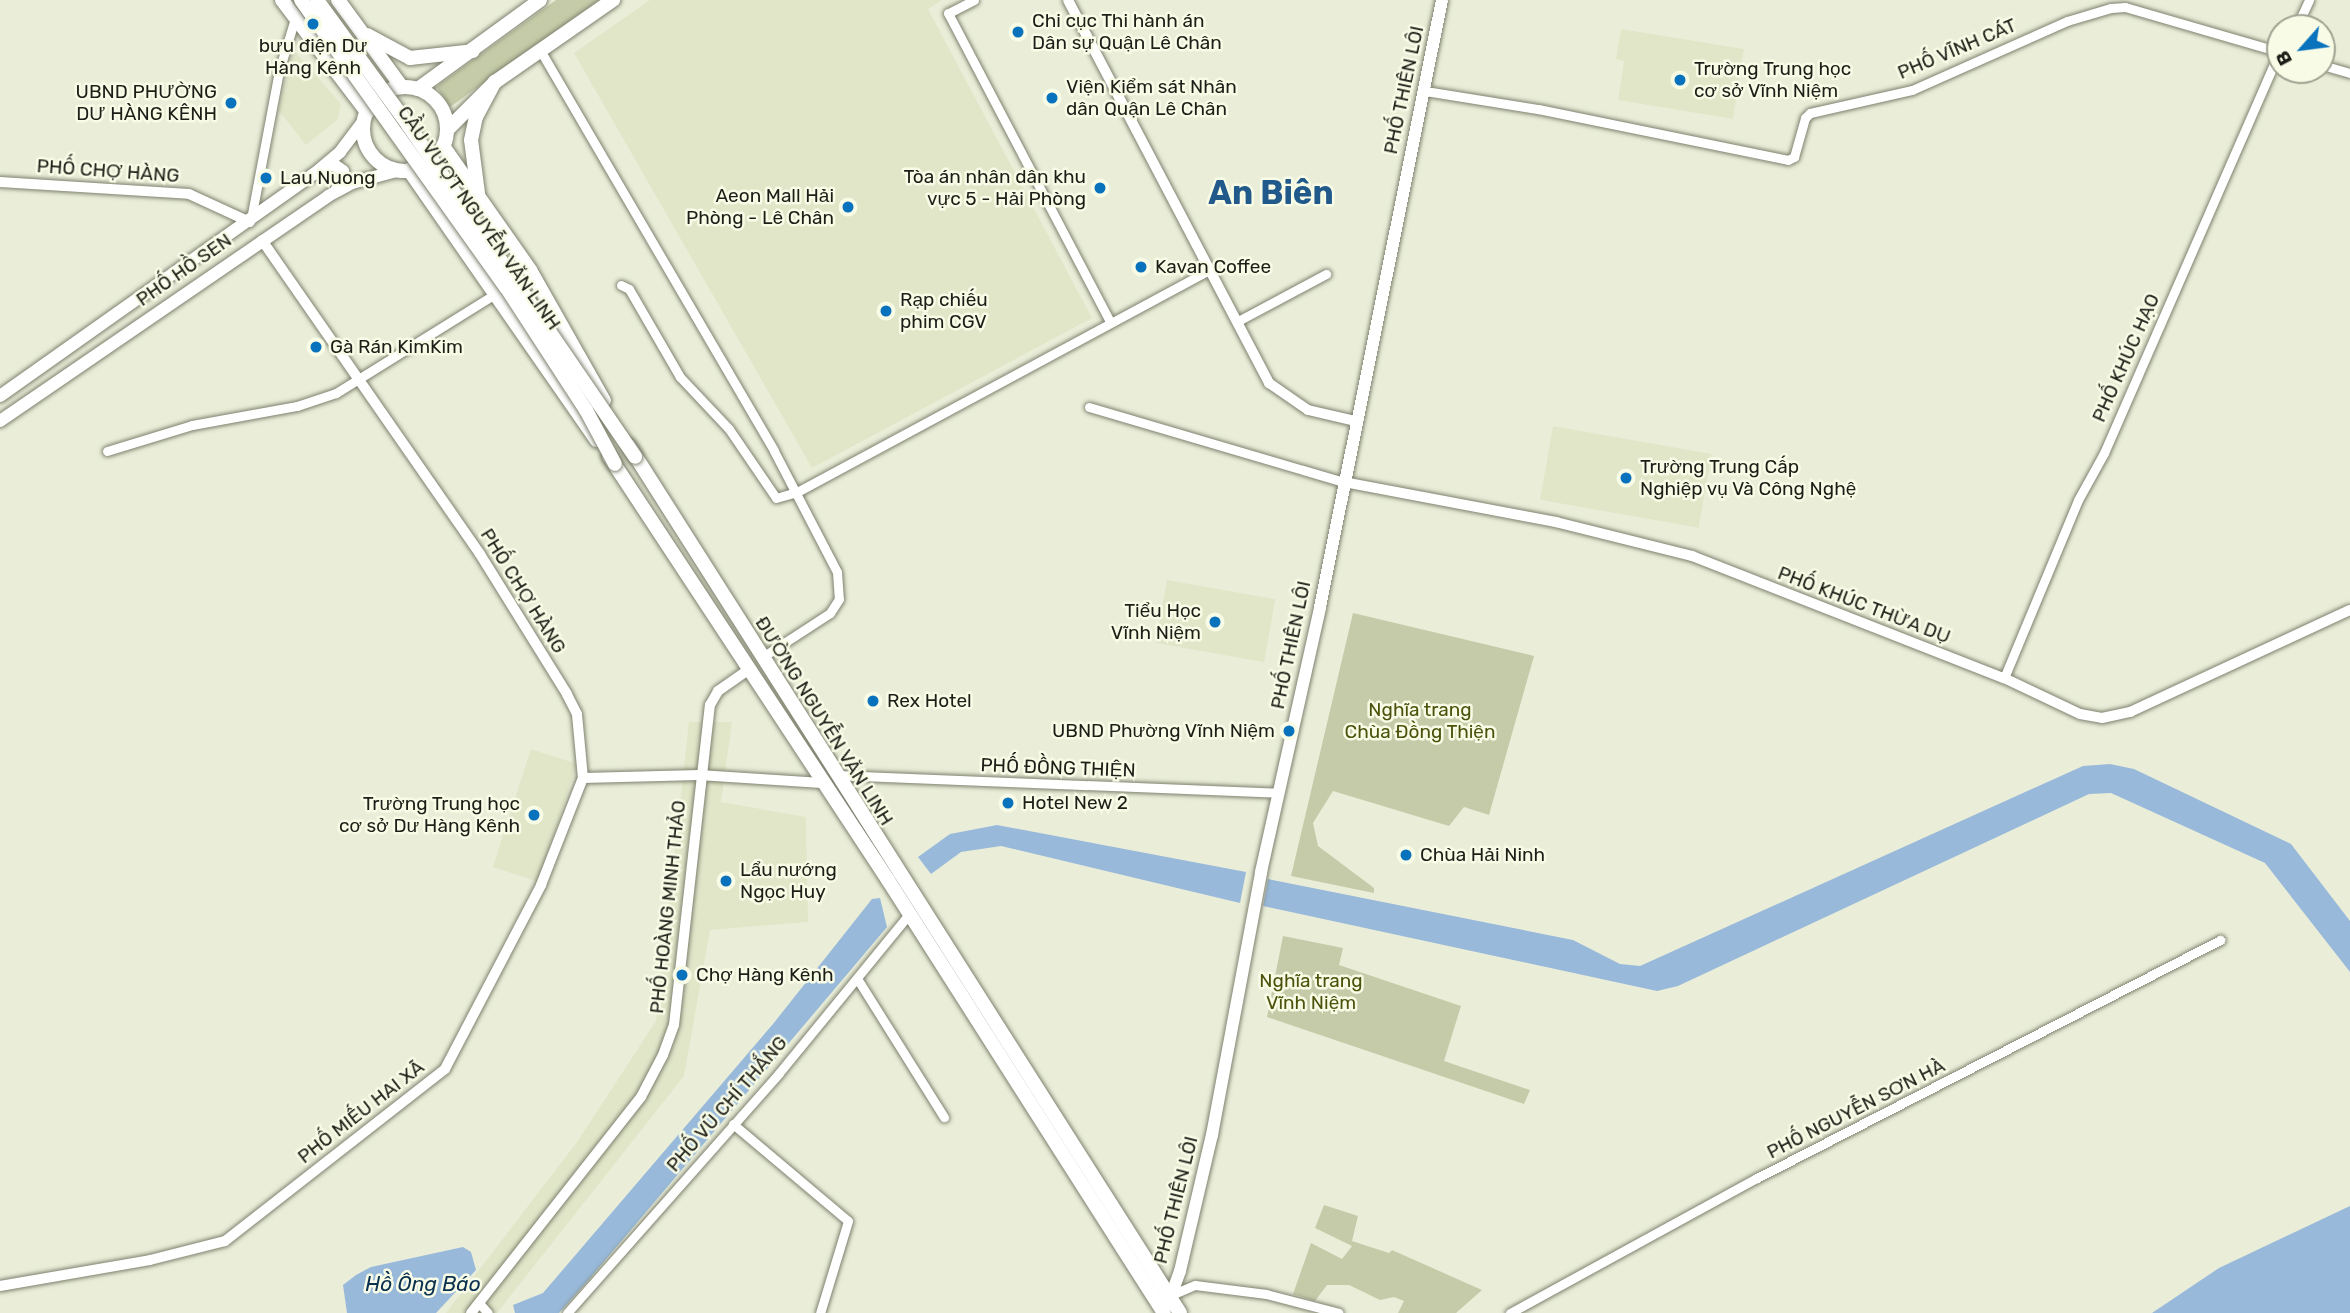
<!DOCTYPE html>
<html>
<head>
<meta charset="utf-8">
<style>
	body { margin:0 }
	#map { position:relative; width:2350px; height:1313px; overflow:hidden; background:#eaeed9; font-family:Rubik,sans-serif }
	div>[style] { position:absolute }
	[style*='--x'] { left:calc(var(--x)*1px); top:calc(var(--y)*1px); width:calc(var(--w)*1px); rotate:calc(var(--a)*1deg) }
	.built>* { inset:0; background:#e1e6c9; transform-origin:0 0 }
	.green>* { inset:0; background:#c5cba8 }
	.water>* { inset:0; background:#99b9da }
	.roads { filter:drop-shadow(0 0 2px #7e816e) drop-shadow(0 0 2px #7e816e) }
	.minor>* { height:9px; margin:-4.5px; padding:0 4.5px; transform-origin:4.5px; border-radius:4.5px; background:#fff }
	.tertiary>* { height:10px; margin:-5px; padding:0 5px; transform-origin:5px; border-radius:5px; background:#fff }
	.secondary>* { height:12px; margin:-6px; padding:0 6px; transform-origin:6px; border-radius:6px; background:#fff }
	.primary>* { height:14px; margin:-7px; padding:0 7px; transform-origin:7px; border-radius:7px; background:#fff }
	.trunk>* { height:14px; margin:-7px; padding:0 7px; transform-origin:7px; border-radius:7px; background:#fff }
	.trunk>.ring { margin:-7px; padding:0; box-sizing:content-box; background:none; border:14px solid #fff; border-radius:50% }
	.bridges { filter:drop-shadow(0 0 2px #7e816e) drop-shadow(0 0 2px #7e816e) }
	.trunk-bridge>* { height:14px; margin:-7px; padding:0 7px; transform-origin:7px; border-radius:7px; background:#fff }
	.dots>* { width:19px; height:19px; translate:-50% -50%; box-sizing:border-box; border:4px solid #f8fce6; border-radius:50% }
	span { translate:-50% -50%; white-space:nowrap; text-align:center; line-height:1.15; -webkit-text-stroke:5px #f8fce6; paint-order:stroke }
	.poi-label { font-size:19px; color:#1d1e17 }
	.left { translate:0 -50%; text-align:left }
	.right { translate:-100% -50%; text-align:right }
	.street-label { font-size:19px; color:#1d1e17 }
	.park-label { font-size:19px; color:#4c520c }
	.water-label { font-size:21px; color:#0a3050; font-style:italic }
	.town-label { font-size:33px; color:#21598b; font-weight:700 }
	.north { position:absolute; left:2266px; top:14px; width:70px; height:70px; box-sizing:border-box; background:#f8fce6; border:2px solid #a0a393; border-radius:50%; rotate:242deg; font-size:19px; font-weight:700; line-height:28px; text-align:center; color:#1d1e17 }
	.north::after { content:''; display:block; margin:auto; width:24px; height:32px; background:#0872bd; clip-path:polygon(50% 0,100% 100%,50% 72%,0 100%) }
</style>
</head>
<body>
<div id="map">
	<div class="built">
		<div style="clip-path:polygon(650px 0,942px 0,928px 9px,1092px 318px,812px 468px,574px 53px)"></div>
		<div style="clip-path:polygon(1621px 29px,1744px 49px,1733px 119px,1618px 100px,1624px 61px,1616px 59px)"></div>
		<div style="clip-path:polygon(292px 48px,341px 104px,338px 119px,306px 145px,279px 111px)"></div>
		<div style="left:1553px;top:426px;width:161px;height:75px;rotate:10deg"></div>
		<div style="left:1167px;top:580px;width:110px;height:64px;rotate:10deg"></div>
		<div style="clip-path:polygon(689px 722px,732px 722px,721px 802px,806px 817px,808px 922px,710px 930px,684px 1076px,497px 1313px,446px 1313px,577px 1142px,656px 1021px)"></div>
		<div style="left:531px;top:749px;width:48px;height:124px;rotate:18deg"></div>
	</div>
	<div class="green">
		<div style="clip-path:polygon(556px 0,599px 0,450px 107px,437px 87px,440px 84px)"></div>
		<div style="clip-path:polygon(1353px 613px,1534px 656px,1489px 815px,1464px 807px,1449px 826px,1333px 791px,1313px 823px,1318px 846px,1374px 888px,1374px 893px,1291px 876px)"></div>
		<div style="clip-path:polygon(1283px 936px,1343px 948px,1339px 965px,1461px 1006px,1444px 1061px,1530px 1090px,1524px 1104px,1267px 1017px)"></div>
		<div style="clip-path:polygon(1324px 1205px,1358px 1216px,1352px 1241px,1389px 1253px,1392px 1250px,1482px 1290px,1456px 1313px,1398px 1313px,1404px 1301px,1394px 1297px,1380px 1300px,1349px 1285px,1327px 1285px,1315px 1301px,1293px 1294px,1311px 1243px,1342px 1259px,1352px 1246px,1315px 1228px)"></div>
	</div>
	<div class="water">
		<div style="clip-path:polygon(2110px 764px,2134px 769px,2291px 844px,2350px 921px,2350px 972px,2265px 863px,2111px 793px,2089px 794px,1678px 986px,1657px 991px,1263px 906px,1268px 879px,1573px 940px,1620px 964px,1640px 966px,2083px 766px)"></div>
		<div style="clip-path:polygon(997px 825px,1246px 872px,1240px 903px,1001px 846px,961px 852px,931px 874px,918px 857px,950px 834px)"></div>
		<div style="clip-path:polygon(880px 898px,887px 927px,586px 1283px,559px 1313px,515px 1313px,513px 1305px,543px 1293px,773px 1024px,872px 899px)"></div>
		<div style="clip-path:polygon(2350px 1206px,2350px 1313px,2152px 1313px,2219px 1268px)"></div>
		<div style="clip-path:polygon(463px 1247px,471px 1252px,476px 1270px,436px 1313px,347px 1313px,343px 1285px,356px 1275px,371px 1267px)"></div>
	</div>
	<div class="roads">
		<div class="minor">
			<div style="--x:974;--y:0;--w:29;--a:153"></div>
			<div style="--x:948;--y:13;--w:349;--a:62.3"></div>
			<div style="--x:2296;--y:28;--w:31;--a:-65"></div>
			<div style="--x:540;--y:50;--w:464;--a:59.7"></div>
			<div style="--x:774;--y:451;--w:136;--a:62.5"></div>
			<div style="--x:837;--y:572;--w:27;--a:86"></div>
			<div style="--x:839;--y:599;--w:17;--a:123"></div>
			<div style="--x:830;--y:613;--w:82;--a:146.9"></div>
			<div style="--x:2322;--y:65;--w:29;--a:16"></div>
			<div style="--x:1425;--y:91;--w:114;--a:9.1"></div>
			<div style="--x:1538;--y:109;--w:255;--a:11.5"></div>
			<div style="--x:1788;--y:160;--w:7;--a:-27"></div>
			<div style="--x:1794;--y:157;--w:41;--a:-74.2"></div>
			<div style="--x:1805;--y:118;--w:7;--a:-45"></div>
			<div style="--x:1810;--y:113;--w:105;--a:-12.7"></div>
			<div style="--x:1912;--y:90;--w:170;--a:-24"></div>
			<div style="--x:2067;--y:21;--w:46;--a:-16.5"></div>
			<div style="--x:2111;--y:8;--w:14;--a:-4"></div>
			<div style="--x:2125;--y:7;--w:161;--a:16.2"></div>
			<div style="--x:251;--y:219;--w:151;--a:-79.3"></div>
			<div style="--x:279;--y:71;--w:59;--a:-73.1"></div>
			<div style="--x:621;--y:285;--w:9;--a:27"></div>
			<div style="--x:629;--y:289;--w:102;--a:59.9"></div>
			<div style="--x:680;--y:377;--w:71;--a:46.7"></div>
			<div style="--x:729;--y:429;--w:83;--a:55.7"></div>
			<div style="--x:776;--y:498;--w:22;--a:-16"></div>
			<div style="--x:797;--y:492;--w:469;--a:-28.3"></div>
			<div style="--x:1238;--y:321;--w:100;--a:-28.1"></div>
			<div style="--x:1089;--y:407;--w:266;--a:16.4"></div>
			<div style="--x:107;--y:451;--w:89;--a:-17"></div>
			<div style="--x:192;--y:425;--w:107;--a:-10.3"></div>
			<div style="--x:297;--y:406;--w:41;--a:-18.4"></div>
			<div style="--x:336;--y:393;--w:187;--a:-31.9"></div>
			<div style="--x:2004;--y:678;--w:193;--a:-67.4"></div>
			<div style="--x:2078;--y:500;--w:54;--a:-61"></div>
			<div style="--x:2104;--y:453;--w:438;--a:-66.4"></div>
			<div style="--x:836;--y:775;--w:442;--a:2.3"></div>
			<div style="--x:858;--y:980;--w:162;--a:57.9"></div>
			<div style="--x:733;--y:1124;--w:150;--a:40.1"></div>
			<div style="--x:848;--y:1221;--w:96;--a:106.9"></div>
			<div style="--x:1171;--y:1295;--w:26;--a:-23"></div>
			<div style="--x:1195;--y:1285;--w:72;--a:7.2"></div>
			<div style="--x:1266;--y:1294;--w:75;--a:14.6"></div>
			<div style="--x:479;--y:1303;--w:13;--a:48"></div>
			<div style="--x:567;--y:1313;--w:320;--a:-48.5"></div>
			<div style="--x:779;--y:1073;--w:205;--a:-50.7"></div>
			<div style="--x:1510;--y:1313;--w:281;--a:-28.7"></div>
			<div style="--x:1757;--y:1178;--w:521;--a:-27.2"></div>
		</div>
		<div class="tertiary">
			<div style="--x:1068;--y:0;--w:433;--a:62.3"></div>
			<div style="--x:1269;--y:383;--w:47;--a:34.7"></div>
			<div style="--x:1308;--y:410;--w:48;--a:13.2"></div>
			<div style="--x:0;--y:182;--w:189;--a:3.6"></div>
			<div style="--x:189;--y:194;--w:67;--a:24.7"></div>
			<div style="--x:1344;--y:482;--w:216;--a:10.7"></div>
			<div style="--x:1556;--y:522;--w:140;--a:14"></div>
			<div style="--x:1692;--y:556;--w:335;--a:21.4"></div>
			<div style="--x:2004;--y:678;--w:84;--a:25.3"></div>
			<div style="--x:2080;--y:714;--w:22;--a:10"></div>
			<div style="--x:2102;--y:718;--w:29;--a:-12"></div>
			<div style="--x:2130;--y:712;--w:242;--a:-24.9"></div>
			<div style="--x:583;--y:778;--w:116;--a:-1.5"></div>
			<div style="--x:699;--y:775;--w:123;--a:3.7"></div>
			<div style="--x:0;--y:1286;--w:152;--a:-9.8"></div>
			<div style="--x:150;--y:1260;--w:77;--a:-14.2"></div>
			<div style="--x:225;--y:1241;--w:279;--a:-38"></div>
			<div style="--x:445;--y:1069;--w:208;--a:-62.4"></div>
			<div style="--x:541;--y:885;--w:115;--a:-68.6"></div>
			<div style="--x:583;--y:778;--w:64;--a:-95.4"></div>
			<div style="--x:577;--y:714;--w:22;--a:-117"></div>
			<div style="--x:567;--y:694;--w:165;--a:-121.9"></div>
			<div style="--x:480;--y:554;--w:382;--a:-124.8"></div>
			<div style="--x:471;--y:1313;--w:275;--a:-51.8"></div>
			<div style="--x:641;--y:1097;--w:47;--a:-62.4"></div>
			<div style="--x:663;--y:1055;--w:32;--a:-70"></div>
			<div style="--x:674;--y:1025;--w:322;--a:-83.6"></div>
			<div style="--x:710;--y:705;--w:16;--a:-60"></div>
			<div style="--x:718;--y:691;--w:38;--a:-35"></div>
		</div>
		<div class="secondary">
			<div style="--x:324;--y:168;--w:10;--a:-24"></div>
			<div style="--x:333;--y:164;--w:12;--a:35"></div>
			<div style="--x:343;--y:171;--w:11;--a:85"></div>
			<div style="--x:344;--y:182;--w:10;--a:135"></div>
			<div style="--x:0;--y:396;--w:385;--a:-35.3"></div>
			<div style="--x:314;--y:174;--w:34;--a:-40"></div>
			<div style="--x:340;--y:152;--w:40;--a:-53"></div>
			<div style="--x:0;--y:421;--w:398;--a:-34.4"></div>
			<div style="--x:328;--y:196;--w:27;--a:-28"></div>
			<div style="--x:352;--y:183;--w:50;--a:-15.2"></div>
			<div style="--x:1168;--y:1304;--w:35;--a:-70"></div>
			<div style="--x:1180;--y:1271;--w:140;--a:-76.8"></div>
			<div style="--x:1212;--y:1135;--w:268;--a:-79.4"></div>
			<div style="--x:1261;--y:872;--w:271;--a:-77.4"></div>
			<div style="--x:1320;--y:607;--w:619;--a:-78.64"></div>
		</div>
		<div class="primary">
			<div style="--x:418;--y:89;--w:151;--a:-36.1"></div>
			<div style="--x:447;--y:130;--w:68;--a:-45"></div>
			<div style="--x:495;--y:82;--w:144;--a:-34.8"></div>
		</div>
		<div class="trunk">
			<div style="--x:282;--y:0;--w:141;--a:52.8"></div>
			<div style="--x:338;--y:0;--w:108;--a:53.7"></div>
			<div style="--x:367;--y:35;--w:49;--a:28.1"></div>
			<div style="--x:410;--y:58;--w:63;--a:-6.3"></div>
			<div class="ring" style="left:363px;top:87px;width:70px;height:70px"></div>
			<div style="--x:443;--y:146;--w:151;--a:54.9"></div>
			<div style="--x:530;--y:270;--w:150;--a:60.5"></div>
			<div style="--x:409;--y:170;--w:329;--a:55.2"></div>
			<div style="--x:478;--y:193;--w:53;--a:-97.5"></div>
			<div style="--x:471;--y:140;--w:24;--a:-78"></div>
			<div style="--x:476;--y:117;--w:40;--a:-62"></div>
			<div style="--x:629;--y:446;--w:1027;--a:57.56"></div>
			<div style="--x:609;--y:456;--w:508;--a:56.65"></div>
			<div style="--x:888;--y:880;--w:513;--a:57.49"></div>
		</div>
	</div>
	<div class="bridges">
		<div class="trunk-bridge">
			<div style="--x:301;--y:0;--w:353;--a:54.5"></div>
			<div style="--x:506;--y:287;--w:147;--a:57"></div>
			<div style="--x:586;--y:410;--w:61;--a:61.8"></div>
			<div style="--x:317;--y:0;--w:155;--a:53.9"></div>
			<div style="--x:408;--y:125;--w:402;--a:55.6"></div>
		</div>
	</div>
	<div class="dots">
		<div style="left:313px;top:24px;background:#0872bd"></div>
		<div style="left:1018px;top:32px;background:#0872bd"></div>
		<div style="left:1680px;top:80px;background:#0872bd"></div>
		<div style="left:1052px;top:98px;background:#0872bd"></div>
		<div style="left:231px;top:103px;background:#0872bd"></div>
		<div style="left:266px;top:178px;background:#0872bd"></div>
		<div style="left:1100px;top:188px;background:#0872bd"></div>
		<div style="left:848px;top:207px;background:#0872bd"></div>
		<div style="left:1141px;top:267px;background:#0872bd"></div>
		<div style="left:886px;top:311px;background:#0872bd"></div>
		<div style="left:316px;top:347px;background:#0872bd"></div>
		<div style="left:1626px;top:478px;background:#0872bd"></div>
		<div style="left:1215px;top:622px;background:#0872bd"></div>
		<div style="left:873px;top:701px;background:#0872bd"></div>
		<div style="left:1289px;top:731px;background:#0872bd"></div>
		<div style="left:1008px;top:803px;background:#0872bd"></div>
		<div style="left:534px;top:815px;background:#0872bd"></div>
		<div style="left:1406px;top:855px;background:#0872bd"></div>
		<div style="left:726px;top:881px;background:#0872bd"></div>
		<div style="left:682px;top:975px;background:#0872bd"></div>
	</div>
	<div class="poi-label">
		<span class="left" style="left:1032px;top:32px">Chi cục Thi hành án<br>Dân sự Quận Lê Chân</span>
		<span style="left:313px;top:57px">bưu điện Dư<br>Hàng Kênh</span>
		<span class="left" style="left:1694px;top:80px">Trường Trung học<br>cơ sở Vĩnh Niệm</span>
		<span class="left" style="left:1066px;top:98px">Viện Kiểm sát Nhân<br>dân Quận Lê Chân</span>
		<span class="right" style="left:217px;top:103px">UBND PHƯỜNG<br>DƯ HÀNG KÊNH</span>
		<span class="right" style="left:1086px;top:188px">Tòa án nhân dân khu<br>vực 5 - Hải Phòng</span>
		<span class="left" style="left:280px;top:178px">Lau Nuong</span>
		<span class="right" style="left:834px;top:207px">Aeon Mall Hải<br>Phòng - Lê Chân</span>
		<span class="left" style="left:1155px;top:267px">Kavan Coffee</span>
		<span class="left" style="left:900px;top:311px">Rạp chiếu<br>phim CGV</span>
		<span class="left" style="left:330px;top:347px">Gà Rán KimKim</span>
		<span class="left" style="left:1640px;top:478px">Trường Trung Cấp<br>Nghiệp vụ Và Công Nghệ</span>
		<span class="right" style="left:1201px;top:622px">Tiểu Học<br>Vĩnh Niệm</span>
		<span class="left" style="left:887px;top:701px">Rex Hotel</span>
		<span class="right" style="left:1275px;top:731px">UBND Phường Vĩnh Niệm</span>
		<span class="left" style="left:1022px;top:803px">Hotel New 2</span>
		<span class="right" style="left:520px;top:815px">Trường Trung học<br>cơ sở Dư Hàng Kênh</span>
		<span class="left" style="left:1420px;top:855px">Chùa Hải Ninh</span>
		<span class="left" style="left:740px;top:881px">Lẩu nướng<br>Ngọc Huy</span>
		<span class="left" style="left:696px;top:975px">Chợ Hàng Kênh</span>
	</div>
	<div class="street-label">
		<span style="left:1957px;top:49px;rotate:-23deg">PHỐ VĨNH CÁT</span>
		<span style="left:1404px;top:90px;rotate:-78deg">PHỐ THIÊN LÔI</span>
		<span style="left:108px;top:171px;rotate:4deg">PHỐ CHỢ HÀNG</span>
		<span style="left:479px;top:218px;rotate:55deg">CẦU VƯỢT NGUYỄN VĂN LINH</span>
		<span style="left:184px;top:270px;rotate:-35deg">PHỐ HỒ SEN</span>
		<span style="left:2126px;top:358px;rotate:-66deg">PHỐ KHÚC HẠO</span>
		<span style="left:523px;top:591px;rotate:58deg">PHỐ CHỢ HÀNG</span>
		<span style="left:1864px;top:605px;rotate:21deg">PHỐ KHÚC THỪA DỤ</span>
		<span style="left:1291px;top:645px;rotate:-78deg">PHỐ THIÊN LÔI</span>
		<span style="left:824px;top:721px;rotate:58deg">ĐƯỜNG NGUYỄN VĂN LINH</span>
		<span style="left:1058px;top:768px;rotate:2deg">PHỐ ĐỒNG THIỆN</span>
		<span style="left:668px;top:907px;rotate:-84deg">PHỐ HOÀNG MINH THẢO</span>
		<span style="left:727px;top:1104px;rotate:-49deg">PHỐ VŨ CHÍ THẮNG</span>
		<span style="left:1856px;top:1109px;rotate:-27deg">PHỐ NGUYỄN SƠN HÀ</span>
		<span style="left:361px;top:1112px;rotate:-38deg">PHỐ MIẾU HAI XÃ</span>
		<span style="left:1176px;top:1200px;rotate:-76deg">PHỐ THIÊN LÔI</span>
	</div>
	<div class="park-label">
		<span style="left:1420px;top:721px">Nghĩa trang<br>Chùa Đồng Thiện</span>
		<span style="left:1311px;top:992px">Nghĩa trang<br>Vĩnh Niệm</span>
	</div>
	<div class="water-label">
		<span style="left:423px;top:1284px">Hồ Ông Báo</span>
	</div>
	<div class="town-label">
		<span style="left:1271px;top:193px">An Biên</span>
	</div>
	<div class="north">B</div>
</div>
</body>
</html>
